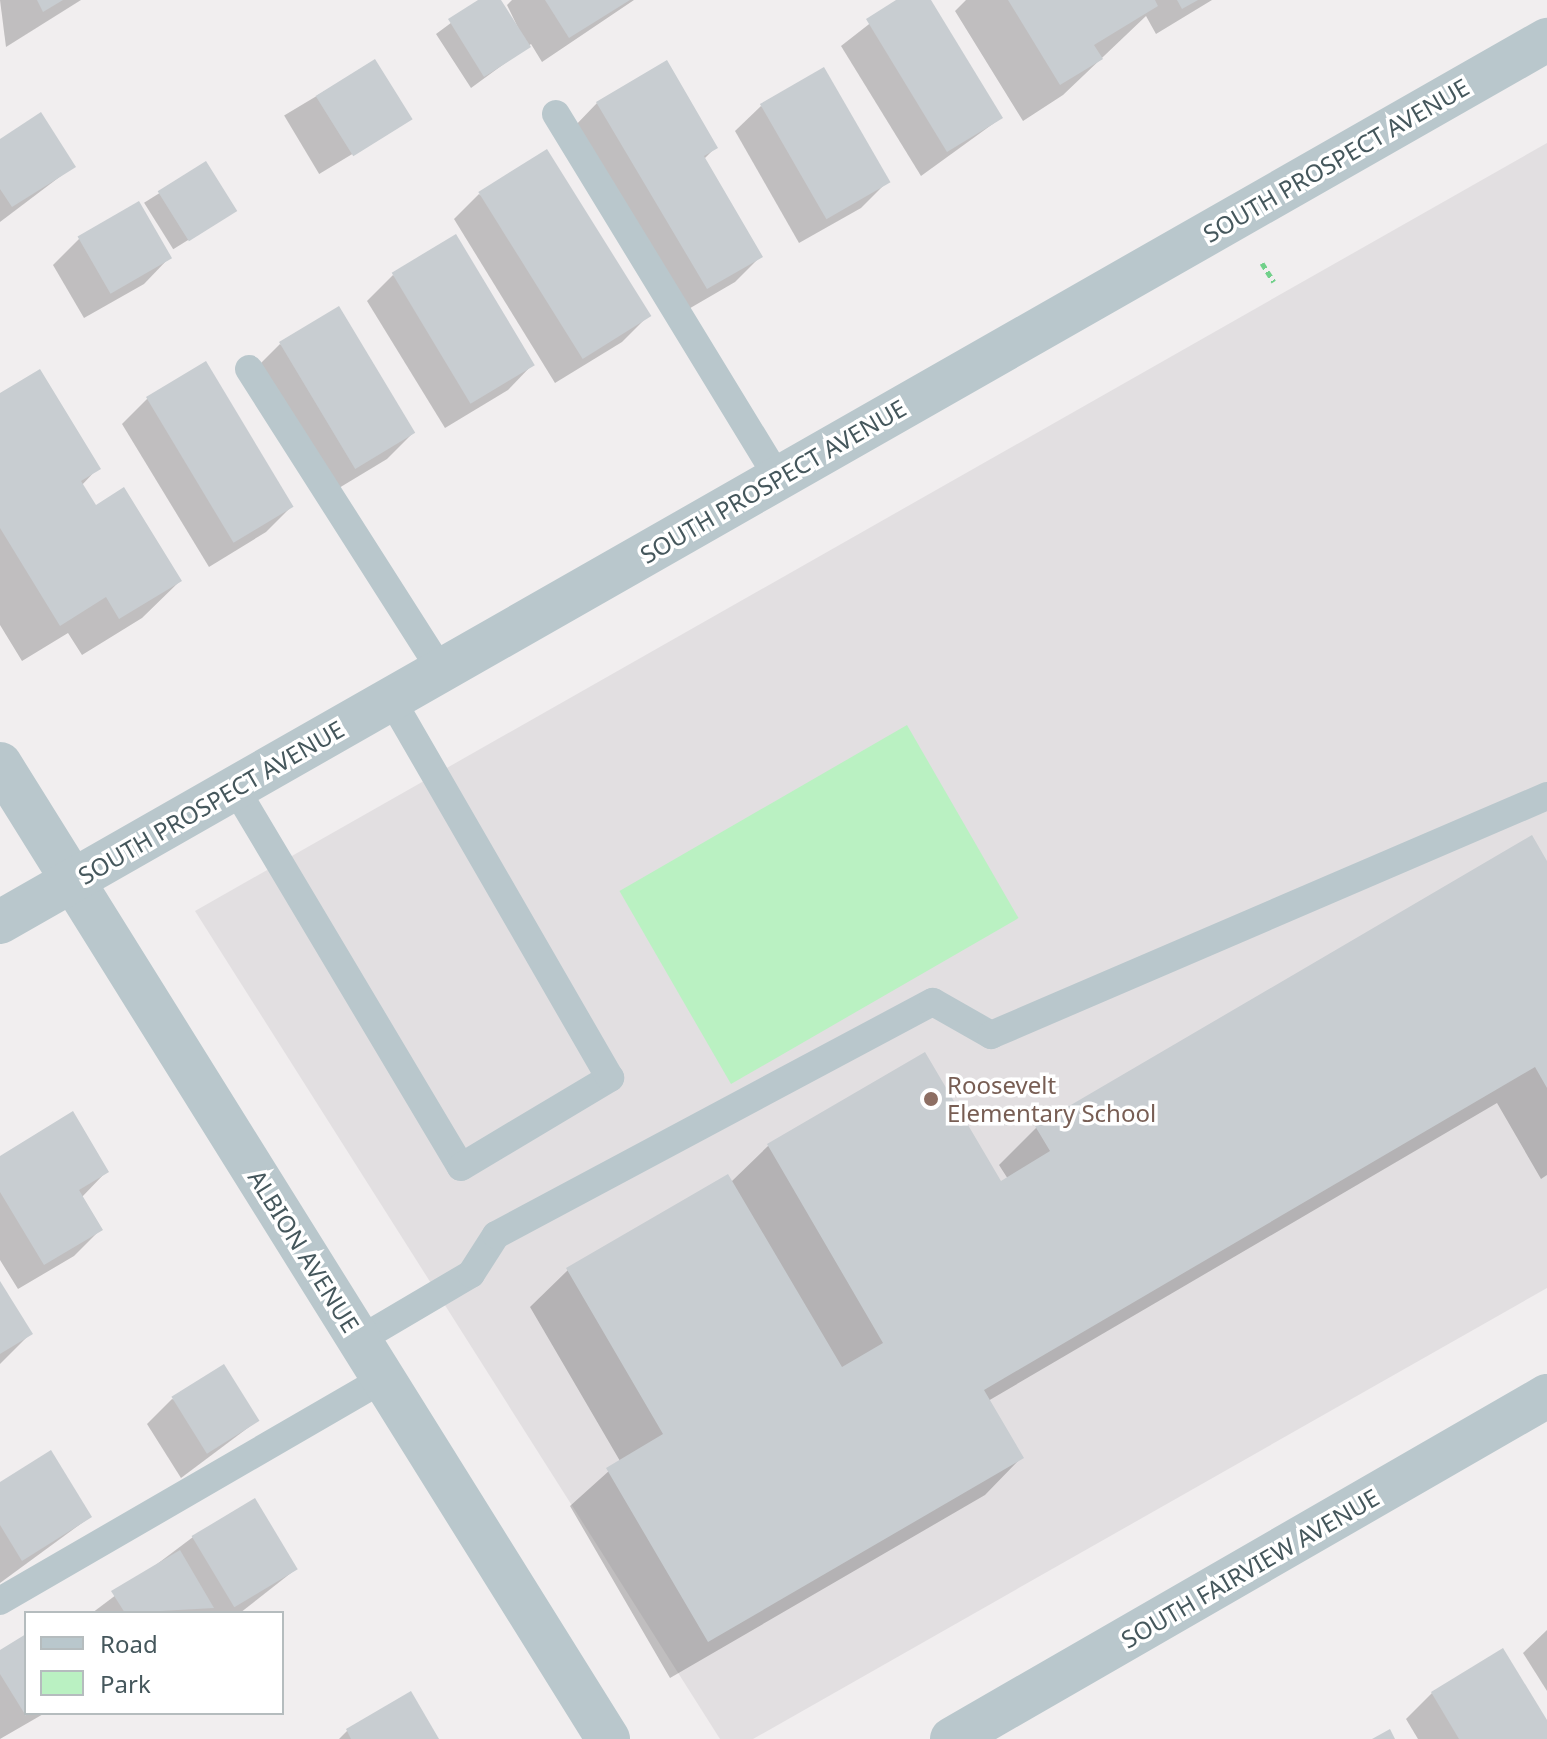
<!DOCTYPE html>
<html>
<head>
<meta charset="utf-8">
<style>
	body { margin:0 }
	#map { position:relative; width:1547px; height:1739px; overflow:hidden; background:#f1eeef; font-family:"Noto Sans",sans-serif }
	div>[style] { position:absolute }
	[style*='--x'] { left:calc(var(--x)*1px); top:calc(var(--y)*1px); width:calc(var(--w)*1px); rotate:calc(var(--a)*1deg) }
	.education>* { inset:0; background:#e2dfe1 }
	.green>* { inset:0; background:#baf1c2; transform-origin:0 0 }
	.shadow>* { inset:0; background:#0003; transform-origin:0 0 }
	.building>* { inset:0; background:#c8cdd1; transform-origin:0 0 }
	.path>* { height:5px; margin-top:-2.5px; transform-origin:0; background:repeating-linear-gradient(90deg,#71d08a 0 6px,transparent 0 10px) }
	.service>* { height:28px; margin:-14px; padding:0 14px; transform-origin:14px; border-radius:14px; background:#b9c7cc }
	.minor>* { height:44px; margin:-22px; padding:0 22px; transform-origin:22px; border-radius:22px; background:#b9c7cc }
	.dots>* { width:22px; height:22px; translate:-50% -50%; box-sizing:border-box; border:4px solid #fff; border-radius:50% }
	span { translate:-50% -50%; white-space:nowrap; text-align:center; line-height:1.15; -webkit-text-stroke:7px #fff; paint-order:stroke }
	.street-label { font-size:24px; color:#45575c }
	.education-label { font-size:24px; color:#785e54 }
	.left { translate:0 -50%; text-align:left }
	.legend { position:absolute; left:24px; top:1611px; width:260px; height:104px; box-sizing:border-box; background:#fff; border:2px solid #b5bcbe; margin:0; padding:10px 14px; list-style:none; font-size:24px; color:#45575c }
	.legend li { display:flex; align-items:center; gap:16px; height:40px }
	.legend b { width:40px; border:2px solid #b5bcbe }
</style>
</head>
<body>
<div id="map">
	<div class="education">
		<div style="clip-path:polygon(1547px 143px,1547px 1288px,753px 1739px,720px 1739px,195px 911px)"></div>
	</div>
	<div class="green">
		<div style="left:907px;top:725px;width:223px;height:332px;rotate:60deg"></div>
	</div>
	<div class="shadow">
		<div style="clip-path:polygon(0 0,81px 0,6px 47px)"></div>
		<div style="clip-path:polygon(482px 0,499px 0,523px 38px,507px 5px,512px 0,634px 0,542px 62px,531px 44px,471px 88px,436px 34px)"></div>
		<div style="clip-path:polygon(900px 0,928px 0,1001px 118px,921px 176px,841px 46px)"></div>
		<div style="clip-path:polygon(966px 0,1212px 0,1156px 34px,1146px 16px,1063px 95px,1023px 121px,955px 11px)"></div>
		<div style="left:375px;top:61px;width:68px;height:106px;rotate:59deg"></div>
		<div style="clip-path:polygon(597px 103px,715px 148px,704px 159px,761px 256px,735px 282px,680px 314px,572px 129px)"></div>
		<div style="clip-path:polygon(761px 106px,887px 182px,861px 208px,799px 243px,735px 131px)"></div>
		<div style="clip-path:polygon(0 141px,74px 166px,0 222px)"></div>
		<div style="left:206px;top:164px;width:55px;height:73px;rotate:58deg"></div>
		<div style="clip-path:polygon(479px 194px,648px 316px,622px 342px,555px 383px,454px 219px)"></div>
		<div style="clip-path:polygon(138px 204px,169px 258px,144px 284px,84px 318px,53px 265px,79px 239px)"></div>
		<div style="clip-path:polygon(393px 275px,533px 364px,508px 390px,445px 428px,367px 301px)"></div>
		<div style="clip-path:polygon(280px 344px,413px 433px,387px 459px,329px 494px,254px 370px)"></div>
		<div style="clip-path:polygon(0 396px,98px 468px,81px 486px,95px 508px,180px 581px,142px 618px,82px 655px,68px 633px,22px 661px,0 625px)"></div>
		<div style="clip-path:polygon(148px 398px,292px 506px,266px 532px,209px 567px,122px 424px)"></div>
		<div style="clip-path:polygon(1531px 838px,1547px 865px,1547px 1175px,1541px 1179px,1497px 1103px,988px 1401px,1022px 1457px,985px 1495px,670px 1678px,570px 1506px,620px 1461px,530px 1307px,568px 1270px,731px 1182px,768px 1146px,1000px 1183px,1008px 1179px,999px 1165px,1036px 1128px)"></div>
		<div style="clip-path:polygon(0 1158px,107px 1171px,81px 1198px,100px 1230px,74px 1256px,18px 1289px,0 1260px)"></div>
		<div style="clip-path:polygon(0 1284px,30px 1334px,0 1364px)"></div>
		<div style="clip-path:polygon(172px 1399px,257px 1421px,181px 1478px,147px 1424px)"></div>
		<div style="clip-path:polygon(0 1484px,90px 1517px,0 1583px)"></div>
		<div style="clip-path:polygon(193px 1537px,296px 1569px,240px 1613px,92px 1613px)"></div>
		<div style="clip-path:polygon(1547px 1630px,1547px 1691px,1523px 1653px)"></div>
		<div style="clip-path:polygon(26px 1636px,26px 1713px,45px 1713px,0 1739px,0 1653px)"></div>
		<div style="clip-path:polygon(1432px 1693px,1547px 1724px,1547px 1739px,1418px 1739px,1406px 1719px)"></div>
		<div style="clip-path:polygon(410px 1694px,437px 1739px,339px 1739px,347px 1731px)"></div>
	</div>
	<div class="building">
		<div style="clip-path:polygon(37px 0,63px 0,43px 12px)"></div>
		<div style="clip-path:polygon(478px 0,501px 0,531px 47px,484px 77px,448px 19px)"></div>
		<div style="clip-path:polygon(545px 0,630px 0,569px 38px)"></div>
		<div style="clip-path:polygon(896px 0,931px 0,1003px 118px,947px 152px,866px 19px)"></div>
		<div style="clip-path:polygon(1008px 0,1155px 0,1158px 6px,1094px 45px,1103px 59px,1060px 85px)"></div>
		<div style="clip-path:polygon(1177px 0,1198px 0,1182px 9px)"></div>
		<div style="left:375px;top:59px;width:71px;height:70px;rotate:58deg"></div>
		<div style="clip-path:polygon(667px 60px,718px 148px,704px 156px,763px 257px,707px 289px,596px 102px)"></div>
		<div style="left:824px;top:67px;width:133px;height:74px;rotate:60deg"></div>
		<div style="clip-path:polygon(41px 112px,76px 167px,12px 207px,0 189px,0 139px)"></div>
		<div style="left:547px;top:149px;width:197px;height:81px;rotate:58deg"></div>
		<div style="left:206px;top:161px;width:59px;height:57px;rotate:58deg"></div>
		<div style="left:139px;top:201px;width:66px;height:71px;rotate:60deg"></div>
		<div style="left:456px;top:234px;width:153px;height:75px;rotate:59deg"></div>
		<div style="left:339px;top:306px;width:148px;height:70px;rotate:59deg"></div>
		<div style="left:206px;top:361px;width:170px;height:70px;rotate:59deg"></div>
		<div style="clip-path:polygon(40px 369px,101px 469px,81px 481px,96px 505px,124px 487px,182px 581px,119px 619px,106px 597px,60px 626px,0 528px,0 393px)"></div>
		<div style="clip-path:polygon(1532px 835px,1547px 861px,1547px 1088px,1535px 1067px,984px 1390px,1024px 1458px,708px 1642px,606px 1468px,663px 1434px,566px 1268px,728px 1174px,842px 1367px,883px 1343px,767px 1144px,925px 1052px,1001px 1181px,1050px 1151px,1035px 1126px)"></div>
		<div style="clip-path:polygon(73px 1111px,109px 1172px,79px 1190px,103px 1230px,44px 1265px,0 1192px,0 1156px)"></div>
		<div style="clip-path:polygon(0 1281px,33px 1334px,0 1354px)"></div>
		<div style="left:224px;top:1364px;width:67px;height:62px;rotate:58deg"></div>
		<div style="clip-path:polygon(51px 1450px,92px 1517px,22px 1561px,0 1525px,0 1482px)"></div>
		<div style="left:255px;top:1498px;width:83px;height:74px;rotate:59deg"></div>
		<div style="clip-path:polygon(180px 1550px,214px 1608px,125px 1613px,111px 1591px)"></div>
		<div style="clip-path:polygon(26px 1634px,26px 1716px,0 1674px,0 1650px)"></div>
		<div style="clip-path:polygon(1503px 1648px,1547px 1720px,1547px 1739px,1459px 1739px,1431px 1692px)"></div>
		<div style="clip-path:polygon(411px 1691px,439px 1739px,351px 1739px,346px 1729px)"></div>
		<div style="clip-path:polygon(1390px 1729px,1395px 1739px,1372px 1739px)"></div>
	</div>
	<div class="path">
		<div style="--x:1262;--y:263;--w:22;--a:58"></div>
	</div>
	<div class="service">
		<div style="--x:556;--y:114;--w:426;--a:58.6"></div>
		<div style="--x:249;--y:369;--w:357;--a:57.5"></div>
		<div style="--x:235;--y:788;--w:441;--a:59.2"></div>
		<div style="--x:461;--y:1167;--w:174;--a:-30.9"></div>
		<div style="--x:610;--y:1078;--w:438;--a:-120"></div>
		<div style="--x:359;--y:1340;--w:130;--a:-30.5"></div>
		<div style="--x:471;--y:1274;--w:46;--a:-57.3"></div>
		<div style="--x:496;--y:1235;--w:495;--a:-28.1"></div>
		<div style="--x:933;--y:1002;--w:67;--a:29.6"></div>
		<div style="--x:991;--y:1035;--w:605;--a:-23.26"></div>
		<div style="--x:0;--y:1601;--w:443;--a:-30.1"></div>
	</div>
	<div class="minor">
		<div style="--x:0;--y:764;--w:1149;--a:58.05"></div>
		<div style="--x:0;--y:922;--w:1781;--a:-29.69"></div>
		<div style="--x:952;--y:1739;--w:687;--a:-29.96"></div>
	</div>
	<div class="dots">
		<div style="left:931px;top:1099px;background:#8d6e63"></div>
	</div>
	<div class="street-label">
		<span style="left:1336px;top:160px;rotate:-30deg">SOUTH PROSPECT AVENUE</span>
		<span style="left:773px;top:481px;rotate:-30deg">SOUTH PROSPECT AVENUE</span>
		<span style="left:211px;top:802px;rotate:-30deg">SOUTH PROSPECT AVENUE</span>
		<span style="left:304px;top:1251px;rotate:58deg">ALBION AVENUE</span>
		<span style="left:1250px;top:1568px;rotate:-30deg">SOUTH FAIRVIEW AVENUE</span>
	</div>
	<div class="education-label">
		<span class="left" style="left:947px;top:1099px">Roosevelt<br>Elementary School</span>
	</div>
	<ul class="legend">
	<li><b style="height:10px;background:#b9c7cc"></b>Road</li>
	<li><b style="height:22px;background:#baf1c2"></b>Park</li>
	</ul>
</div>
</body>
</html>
